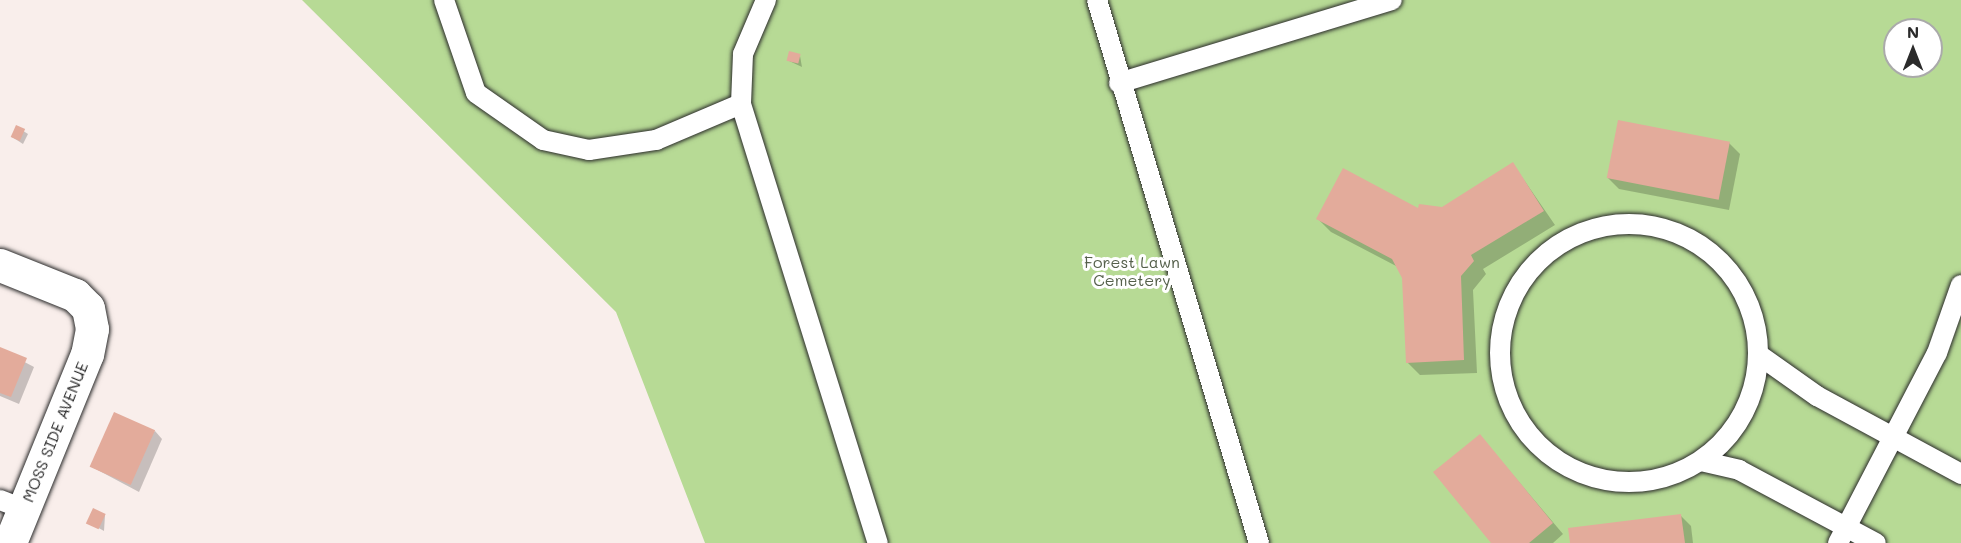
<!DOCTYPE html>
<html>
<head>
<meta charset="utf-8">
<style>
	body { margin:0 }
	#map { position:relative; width:1961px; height:543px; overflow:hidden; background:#f9eeeb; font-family:Mali,sans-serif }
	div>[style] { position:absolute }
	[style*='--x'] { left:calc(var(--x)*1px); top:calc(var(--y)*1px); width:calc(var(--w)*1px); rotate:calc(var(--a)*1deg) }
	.green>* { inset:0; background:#b7da95 }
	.shadow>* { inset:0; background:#0003 }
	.building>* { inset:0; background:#e3ab9b; transform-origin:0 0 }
	.roads { filter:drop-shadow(0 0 2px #2b2b2b) drop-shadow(0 0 2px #2b2b2b) }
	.service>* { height:20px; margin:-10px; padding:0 10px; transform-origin:10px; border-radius:10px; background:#fff }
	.service>.ring { margin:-10px; padding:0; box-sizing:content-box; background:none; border:20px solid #fff; border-radius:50% }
	.minor>* { height:33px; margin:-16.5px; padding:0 16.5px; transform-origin:16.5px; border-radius:16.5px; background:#fff }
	span { translate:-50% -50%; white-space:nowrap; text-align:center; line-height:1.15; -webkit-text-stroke:6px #fff; paint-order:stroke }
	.park-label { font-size:16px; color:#55604b }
	.street-label { font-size:16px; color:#2b2b2b }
	.north { position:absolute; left:1883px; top:18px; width:60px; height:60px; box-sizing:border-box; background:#fff; border:2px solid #aaa; border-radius:50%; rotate:0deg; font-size:16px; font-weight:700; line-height:24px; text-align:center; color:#2b2b2b }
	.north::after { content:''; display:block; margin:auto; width:21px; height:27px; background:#2b2b2b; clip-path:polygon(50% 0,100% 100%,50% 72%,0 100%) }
</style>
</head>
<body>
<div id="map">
	<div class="green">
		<div style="clip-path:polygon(evenodd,302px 0,1961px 0,1961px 543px,705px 543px,616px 312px,302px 0,1895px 30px,1931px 30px,1931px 66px,1895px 66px,1895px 30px)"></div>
	</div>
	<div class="shadow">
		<div style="clip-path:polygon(800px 56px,802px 67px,787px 60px)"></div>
		<div style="clip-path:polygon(17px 127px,28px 134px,23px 144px,12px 137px)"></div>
		<div style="clip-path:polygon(1729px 143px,1740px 154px,1729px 210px,1619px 189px,1608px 178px)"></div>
		<div style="clip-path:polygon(1513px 164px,1555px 225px,1483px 269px,1486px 274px,1473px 290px,1477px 373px,1420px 375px,1407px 362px,1403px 277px,1398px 267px,1331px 232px,1318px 219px,1442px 208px)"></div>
		<div style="clip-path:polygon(0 349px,34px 367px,19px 404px,0 396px)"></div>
		<div style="clip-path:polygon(155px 431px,162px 439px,139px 492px,92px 467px)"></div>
		<div style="clip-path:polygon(1480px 436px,1563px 534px,1553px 543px,1493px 543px)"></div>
		<div style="clip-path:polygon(105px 515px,104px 531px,88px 522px)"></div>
		<div style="clip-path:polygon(1680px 515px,1691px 526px,1693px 543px,1571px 543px)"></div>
	</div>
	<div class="building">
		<div style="left:789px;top:51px;width:12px;height:10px;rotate:14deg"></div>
		<div style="left:1618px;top:120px;width:114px;height:59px;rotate:11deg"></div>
		<div style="left:16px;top:125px;width:10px;height:13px;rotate:24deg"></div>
		<div style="clip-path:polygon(1513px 162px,1544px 211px,1471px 255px,1474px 261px,1461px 276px,1464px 360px,1406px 363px,1402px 278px,1392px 259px,1316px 219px,1343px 168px,1418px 208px,1419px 204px,1442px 207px)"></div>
		<div style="clip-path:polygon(0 347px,27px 358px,11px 397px,0 393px)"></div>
		<div style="left:114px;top:412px;width:45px;height:60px;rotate:24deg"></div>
		<div style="clip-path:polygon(1480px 434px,1553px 523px,1529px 543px,1491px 543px,1433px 472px)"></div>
		<div style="left:93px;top:508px;width:14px;height:17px;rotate:25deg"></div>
		<div style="clip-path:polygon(1681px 514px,1685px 543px,1570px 543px,1568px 528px)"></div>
	</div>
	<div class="roads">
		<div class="service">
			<div style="--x:444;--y:0;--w:98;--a:71"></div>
			<div style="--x:476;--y:93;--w:82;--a:35"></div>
			<div style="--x:543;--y:140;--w:47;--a:12.3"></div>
			<div style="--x:589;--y:150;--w:68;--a:-8.5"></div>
			<div style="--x:656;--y:140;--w:92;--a:-23"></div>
			<div style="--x:766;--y:0;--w:59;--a:113.1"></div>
			<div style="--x:743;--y:54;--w:50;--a:92.3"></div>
			<div style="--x:741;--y:104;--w:460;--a:72.7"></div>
			<div style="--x:1097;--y:0;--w:567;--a:73.39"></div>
			<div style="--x:1119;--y:83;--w:285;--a:-16.9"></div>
			<div class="ring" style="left:1500px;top:224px;width:238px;height:238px"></div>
			<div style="--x:1759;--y:355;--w:71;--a:35.3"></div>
			<div style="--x:1817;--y:396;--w:164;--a:28.4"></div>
			<div style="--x:1701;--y:461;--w:39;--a:13"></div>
			<div style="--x:1739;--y:470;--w:155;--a:28.1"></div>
			<div style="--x:0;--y:500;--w:25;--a:21"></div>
			<div style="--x:1838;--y:543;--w:214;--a:-62.5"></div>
			<div style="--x:1937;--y:353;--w:72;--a:-70.6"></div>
		</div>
		<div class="minor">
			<div style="--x:0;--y:265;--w:81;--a:21.8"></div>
			<div style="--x:75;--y:295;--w:18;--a:45"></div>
			<div style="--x:88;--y:308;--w:21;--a:79"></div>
			<div style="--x:92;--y:329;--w:25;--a:101"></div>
			<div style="--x:87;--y:354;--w:204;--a:112.2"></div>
		</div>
	</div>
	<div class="park-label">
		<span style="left:1132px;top:271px">Forest Lawn<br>Cemetery</span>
	</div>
	<div class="street-label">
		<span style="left:55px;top:432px;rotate:-68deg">MOSS SIDE AVENUE</span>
	</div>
	<div class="north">N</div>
</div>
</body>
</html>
